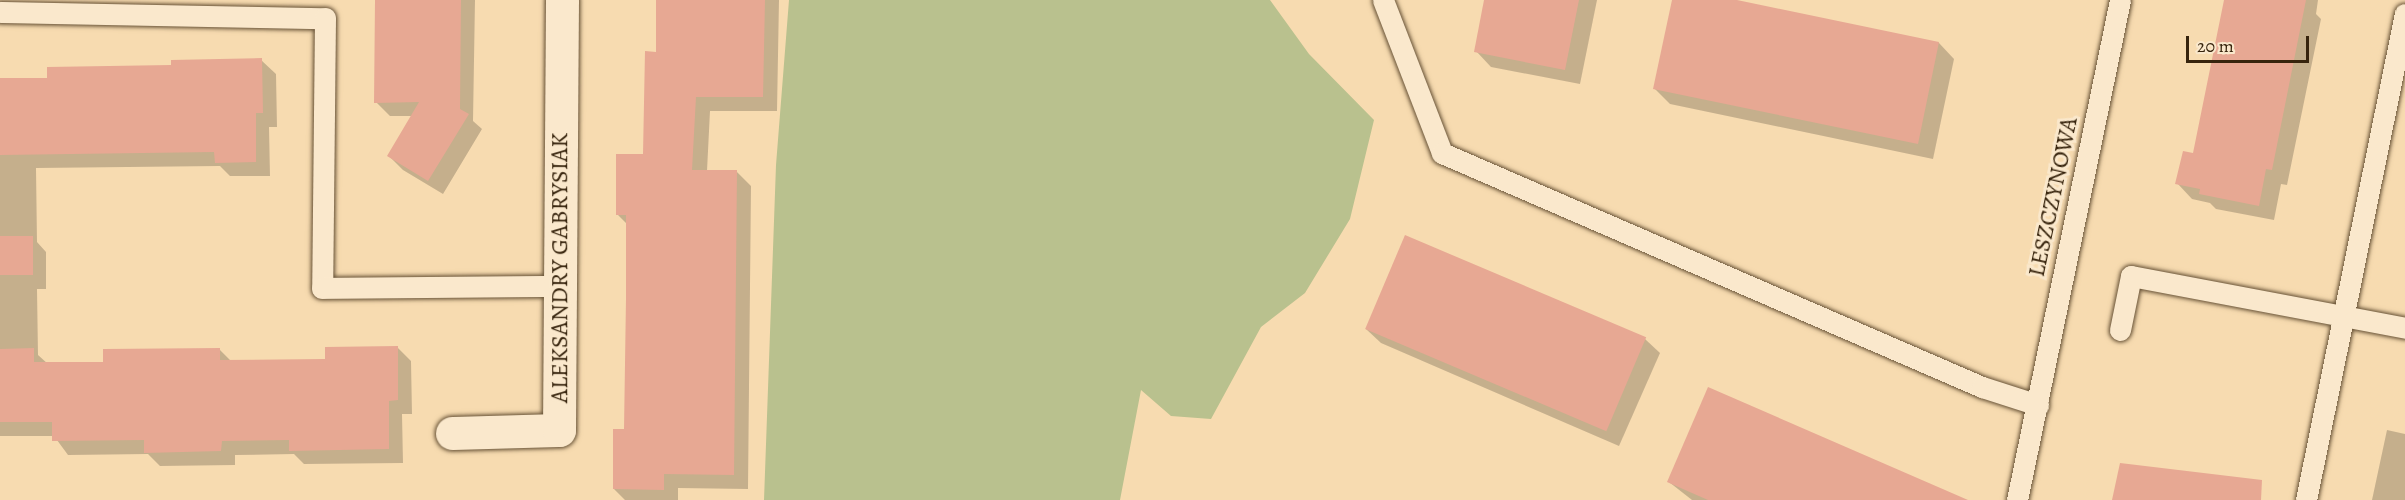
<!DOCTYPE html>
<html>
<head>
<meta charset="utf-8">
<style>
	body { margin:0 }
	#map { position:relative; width:2405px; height:500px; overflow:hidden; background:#f7dbb0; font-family:Alegreya,serif }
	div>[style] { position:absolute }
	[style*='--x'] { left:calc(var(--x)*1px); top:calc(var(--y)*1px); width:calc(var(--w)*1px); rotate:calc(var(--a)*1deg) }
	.green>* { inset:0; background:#b9c18e }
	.shadow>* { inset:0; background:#0003 }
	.building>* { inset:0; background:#e7a893; transform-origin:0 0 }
	.roads { filter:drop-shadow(0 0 2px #675236) drop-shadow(0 0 2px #675236) }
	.service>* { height:21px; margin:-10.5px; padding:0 10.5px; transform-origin:10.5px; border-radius:10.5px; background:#fae8cc }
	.minor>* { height:33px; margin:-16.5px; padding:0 16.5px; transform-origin:16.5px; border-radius:16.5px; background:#fae8cc }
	span { translate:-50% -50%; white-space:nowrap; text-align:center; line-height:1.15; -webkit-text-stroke:6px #fae8cc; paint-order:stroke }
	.street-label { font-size:24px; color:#37240d }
	.scale { position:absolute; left:2186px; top:36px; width:123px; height:27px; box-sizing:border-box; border:3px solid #37240d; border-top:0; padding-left:8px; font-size:18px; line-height:21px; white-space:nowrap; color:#37240d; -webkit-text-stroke:4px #fae8cc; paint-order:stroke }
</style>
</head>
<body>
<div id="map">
	<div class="green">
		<div style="clip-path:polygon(789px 0,1270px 0,1309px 54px,1374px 120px,1350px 219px,1305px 293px,1261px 327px,1211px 419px,1171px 416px,1141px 390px,1120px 500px,764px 500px,776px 165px)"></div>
	</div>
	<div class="shadow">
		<div style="clip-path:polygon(377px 0,475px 0,473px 121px,482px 129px,443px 194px,403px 170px,389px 156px,413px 116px,390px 116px,376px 102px)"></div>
		<div style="clip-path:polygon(658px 0,779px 0,777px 111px,710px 111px,707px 171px,736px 171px,751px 186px,748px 489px,678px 488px,678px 500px,625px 500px,614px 489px,626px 431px,628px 225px,618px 215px,644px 156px,657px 53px)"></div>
		<div style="clip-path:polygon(1486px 0,1597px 0,1580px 84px,1491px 67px,1476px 51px)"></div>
		<div style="clip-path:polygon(1673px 0,1730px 0,1939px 43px,1954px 59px,1933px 159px,1670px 104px,1655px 89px)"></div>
		<div style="clip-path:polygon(2225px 0,2318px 0,2316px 14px,2321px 19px,2287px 185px,2281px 184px,2274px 220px,2216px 209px,2210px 203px,2192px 199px,2177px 183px,2194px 154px)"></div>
		<div style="clip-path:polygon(261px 60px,276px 74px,277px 127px,269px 127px,270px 176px,230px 176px,220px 166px,36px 168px,37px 242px,46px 252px,46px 289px,37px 289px,38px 355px,48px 364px,105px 363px,220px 350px,232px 362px,327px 360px,397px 347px,411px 361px,412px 414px,402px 414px,403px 463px,304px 464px,294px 454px,235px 455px,235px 465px,160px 466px,148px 454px,68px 455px,54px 436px,0 436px,0 80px,49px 79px)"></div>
		<div style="clip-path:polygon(1366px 329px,1645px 339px,1660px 353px,1619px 446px,1381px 343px)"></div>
		<div style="clip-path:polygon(2387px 430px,2405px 434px,2405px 500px,2372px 500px)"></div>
		<div style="clip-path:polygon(1669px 482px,1955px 500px,1692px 500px)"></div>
	</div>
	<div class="building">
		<div style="clip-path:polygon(375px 0,461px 0,460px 109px,469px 114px,428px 181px,387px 156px,419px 102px,374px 103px)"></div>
		<div style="clip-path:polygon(656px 0,765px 0,763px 97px,696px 97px,692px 170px,737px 170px,734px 475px,664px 474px,664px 490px,613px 489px,613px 429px,624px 429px,626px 298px,626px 215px,616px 215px,616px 154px,643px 154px,645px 51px,656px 52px)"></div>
		<div style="clip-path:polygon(1484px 0,1579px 0,1565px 70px,1474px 52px)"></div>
		<div style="clip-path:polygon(1672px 0,1737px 0,1939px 42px,1918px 144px,1653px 89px)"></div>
		<div style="clip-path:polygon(2224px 0,2306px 0,2272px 170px,2266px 169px,2259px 206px,2199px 194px,2200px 189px,2175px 184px,2183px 151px,2193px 153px)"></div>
		<div style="clip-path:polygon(262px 58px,263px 113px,256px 113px,256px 162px,215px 163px,214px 152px,0 155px,0 78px,47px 78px,47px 67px,171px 65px,171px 60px)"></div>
		<div style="left:1405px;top:235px;width:262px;height:102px;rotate:23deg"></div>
		<div style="left:33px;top:236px;width:39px;height:33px;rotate:90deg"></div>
		<div style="clip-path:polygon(398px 346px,398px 400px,389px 401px,389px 449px,289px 451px,289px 440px,222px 441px,221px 451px,144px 453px,144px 440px,52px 441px,52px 422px,0 422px,0 349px,34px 348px,34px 362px,103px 362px,103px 349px,220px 348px,220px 360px,325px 359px,325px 347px)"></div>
		<div style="clip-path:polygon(1708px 387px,1968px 500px,1708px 500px,1667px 482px)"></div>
		<div style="clip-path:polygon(2120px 463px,2262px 480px,2261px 500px,2112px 500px)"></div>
	</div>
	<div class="roads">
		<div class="service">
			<div style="--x:1383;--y:0;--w:164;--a:68.9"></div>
			<div style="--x:1442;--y:153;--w:589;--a:23.43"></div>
			<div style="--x:1982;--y:387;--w:59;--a:17.8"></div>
			<div style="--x:0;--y:12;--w:325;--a:1.1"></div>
			<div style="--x:325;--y:18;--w:270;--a:90.6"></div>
			<div style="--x:322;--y:288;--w:238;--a:-0.5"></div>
			<div style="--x:2120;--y:330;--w:55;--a:-78.5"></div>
			<div style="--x:2131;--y:276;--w:279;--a:10.7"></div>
			<div style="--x:2017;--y:500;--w:510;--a:-78.36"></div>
			<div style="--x:2306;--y:500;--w:496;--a:-78.5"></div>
		</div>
		<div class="minor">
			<div style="--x:452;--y:433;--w:107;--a:-1.6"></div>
			<div style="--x:559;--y:430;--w:430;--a:-89.6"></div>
		</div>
	</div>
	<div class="street-label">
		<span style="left:2053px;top:197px;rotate:-78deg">LESZCZYNOWA</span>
		<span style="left:560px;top:268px;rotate:-90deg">ALEKSANDRY GABRYSIAK</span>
	</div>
	<div class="scale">20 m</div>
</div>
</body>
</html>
